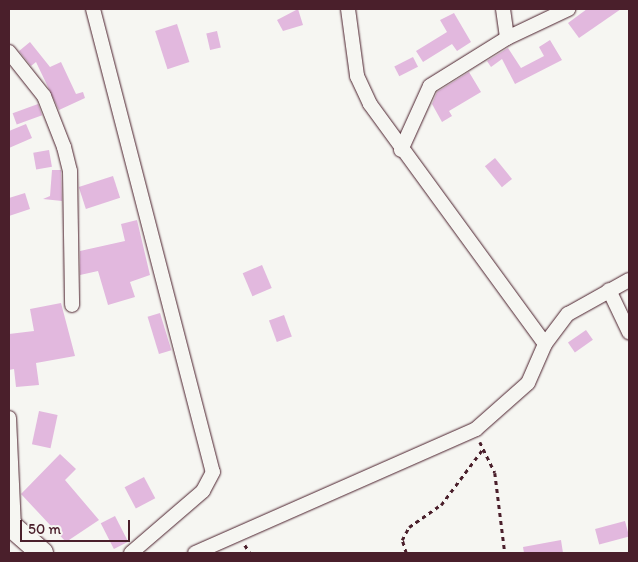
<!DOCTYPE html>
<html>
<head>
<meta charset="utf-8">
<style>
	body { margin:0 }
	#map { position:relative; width:638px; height:562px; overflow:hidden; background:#f6f6f2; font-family:Itim,sans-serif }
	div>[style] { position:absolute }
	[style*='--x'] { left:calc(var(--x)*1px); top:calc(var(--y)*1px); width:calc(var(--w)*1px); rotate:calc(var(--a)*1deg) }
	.building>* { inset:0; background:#e2b8de; transform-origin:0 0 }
	.path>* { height:2.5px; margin-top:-1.25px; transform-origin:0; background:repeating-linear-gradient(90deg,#4a1f2b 0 4px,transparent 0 8px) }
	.roads { filter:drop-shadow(0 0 1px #4a1f2b) drop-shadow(0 0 1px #4a1f2b) }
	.street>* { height:14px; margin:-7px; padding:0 7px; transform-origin:7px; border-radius:7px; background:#f6f6f2 }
	.primary>* { height:22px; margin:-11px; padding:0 11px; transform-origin:11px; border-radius:11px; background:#f6f6f2 }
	span { translate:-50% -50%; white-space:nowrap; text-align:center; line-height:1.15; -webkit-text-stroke:4px #f6f6f2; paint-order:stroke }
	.frame { position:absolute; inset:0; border:10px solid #4a1f2b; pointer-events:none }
	.scale { position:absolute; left:20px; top:520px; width:110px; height:22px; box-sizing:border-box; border:2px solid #4a1f2b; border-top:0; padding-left:6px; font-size:15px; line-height:18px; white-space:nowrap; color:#4a1f2b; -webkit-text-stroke:4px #f6f6f2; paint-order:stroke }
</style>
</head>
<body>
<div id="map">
	<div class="building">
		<div style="clip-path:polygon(298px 9px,303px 25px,283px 31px,277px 20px)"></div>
		<div style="clip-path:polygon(587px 9px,621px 9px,579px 38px,568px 23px)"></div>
		<div style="clip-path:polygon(454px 13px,471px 42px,457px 51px,452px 44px,423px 62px,416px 51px,447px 32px,440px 20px)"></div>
		<div style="left:177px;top:24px;width:40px;height:23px;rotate:72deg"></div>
		<div style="left:217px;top:31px;width:17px;height:11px;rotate:77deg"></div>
		<div style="clip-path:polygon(550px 40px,562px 60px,515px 84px,502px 59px,491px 67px,487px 61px,508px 48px,521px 68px,544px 56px,539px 47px)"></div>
		<div style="clip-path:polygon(30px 42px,50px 67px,61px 62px,76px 94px,83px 92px,85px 98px,59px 110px,36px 62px,31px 66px,19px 51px)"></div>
		<div style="left:413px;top:57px;width:11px;height:21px;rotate:63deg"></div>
		<div style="clip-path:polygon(469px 72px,481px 92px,449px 111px,452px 116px,442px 122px,432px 104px,437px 92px)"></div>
		<div style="left:38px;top:104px;width:12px;height:27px;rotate:70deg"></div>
		<div style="clip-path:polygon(26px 124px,32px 138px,9px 148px,9px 131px)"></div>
		<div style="left:49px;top:150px;width:17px;height:16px;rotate:80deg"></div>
		<div style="left:495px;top:158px;width:27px;height:13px;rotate:51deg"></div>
		<div style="clip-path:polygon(52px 170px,61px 170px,62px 201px,43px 199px,50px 196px)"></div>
		<div style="left:113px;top:176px;width:23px;height:36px;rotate:72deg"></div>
		<div style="clip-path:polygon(25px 193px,30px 209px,9px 216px,9px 198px)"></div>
		<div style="clip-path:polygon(137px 220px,150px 275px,130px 282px,135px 297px,108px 305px,98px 271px,80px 275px,80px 251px,125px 241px,121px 224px)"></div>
		<div style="left:262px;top:265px;width:25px;height:21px;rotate:67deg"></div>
		<div style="clip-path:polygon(61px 303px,75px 356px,36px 363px,39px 385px,16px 387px,14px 369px,9px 370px,9px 334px,34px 331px,30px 309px)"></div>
		<div style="left:160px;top:313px;width:39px;height:13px;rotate:73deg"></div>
		<div style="left:284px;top:315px;width:23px;height:16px;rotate:70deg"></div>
		<div style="left:586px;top:330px;width:12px;height:22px;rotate:55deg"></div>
		<div style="left:39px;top:411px;width:19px;height:34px;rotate:12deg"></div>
		<div style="clip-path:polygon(60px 454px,76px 469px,65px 480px,99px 520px,66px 542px,21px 494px)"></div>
		<div style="left:144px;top:477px;width:24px;height:22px;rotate:62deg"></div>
		<div style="left:115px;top:516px;width:29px;height:16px;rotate:63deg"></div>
		<div style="left:625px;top:521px;width:16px;height:31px;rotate:75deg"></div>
		<div style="clip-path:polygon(561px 540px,563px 553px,524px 553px,523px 547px)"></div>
	</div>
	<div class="path">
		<div style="--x:480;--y:442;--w:34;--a:64"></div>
		<div style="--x:495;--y:473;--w:81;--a:82.9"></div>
		<div style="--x:245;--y:545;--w:9;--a:58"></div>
		<div style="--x:406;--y:553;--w:14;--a:-107"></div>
		<div style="--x:402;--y:540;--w:15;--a:-62"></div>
		<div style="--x:409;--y:527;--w:39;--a:-35"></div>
		<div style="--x:441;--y:505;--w:69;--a:-53.3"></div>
	</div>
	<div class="roads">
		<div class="street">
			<div style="--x:93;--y:9;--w:478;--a:75.5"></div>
			<div style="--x:213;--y:472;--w:21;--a:118"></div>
			<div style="--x:203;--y:491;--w:95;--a:139.3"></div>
			<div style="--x:348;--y:9;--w:68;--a:82.3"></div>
			<div style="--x:357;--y:76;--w:31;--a:65"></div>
			<div style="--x:370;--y:104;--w:297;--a:53.9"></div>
			<div style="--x:503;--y:9;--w:29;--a:82"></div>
			<div style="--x:9;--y:52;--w:56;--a:51.5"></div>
			<div style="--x:44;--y:96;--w:55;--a:68.6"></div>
			<div style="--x:64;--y:147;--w:25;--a:76"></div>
			<div style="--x:70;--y:171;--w:134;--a:89.1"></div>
			<div style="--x:401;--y:150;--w:70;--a:-65.6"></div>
			<div style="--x:430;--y:86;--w:91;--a:-31.9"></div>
			<div style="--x:507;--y:38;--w:68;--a:-25.4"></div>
			<div style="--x:609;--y:290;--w:47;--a:64.5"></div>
			<div style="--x:9;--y:418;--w:111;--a:87.4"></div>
			<div style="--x:195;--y:553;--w:307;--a:-23.8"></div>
			<div style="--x:476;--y:429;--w:69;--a:-41.5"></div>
			<div style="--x:528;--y:383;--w:43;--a:-66.4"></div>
			<div style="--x:545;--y:344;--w:38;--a:-53"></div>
			<div style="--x:568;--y:314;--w:70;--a:-29.1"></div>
		</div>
		<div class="primary">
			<div style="--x:9;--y:524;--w:44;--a:41.3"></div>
		</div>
	</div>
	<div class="frame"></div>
	<div class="scale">50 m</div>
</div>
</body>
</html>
